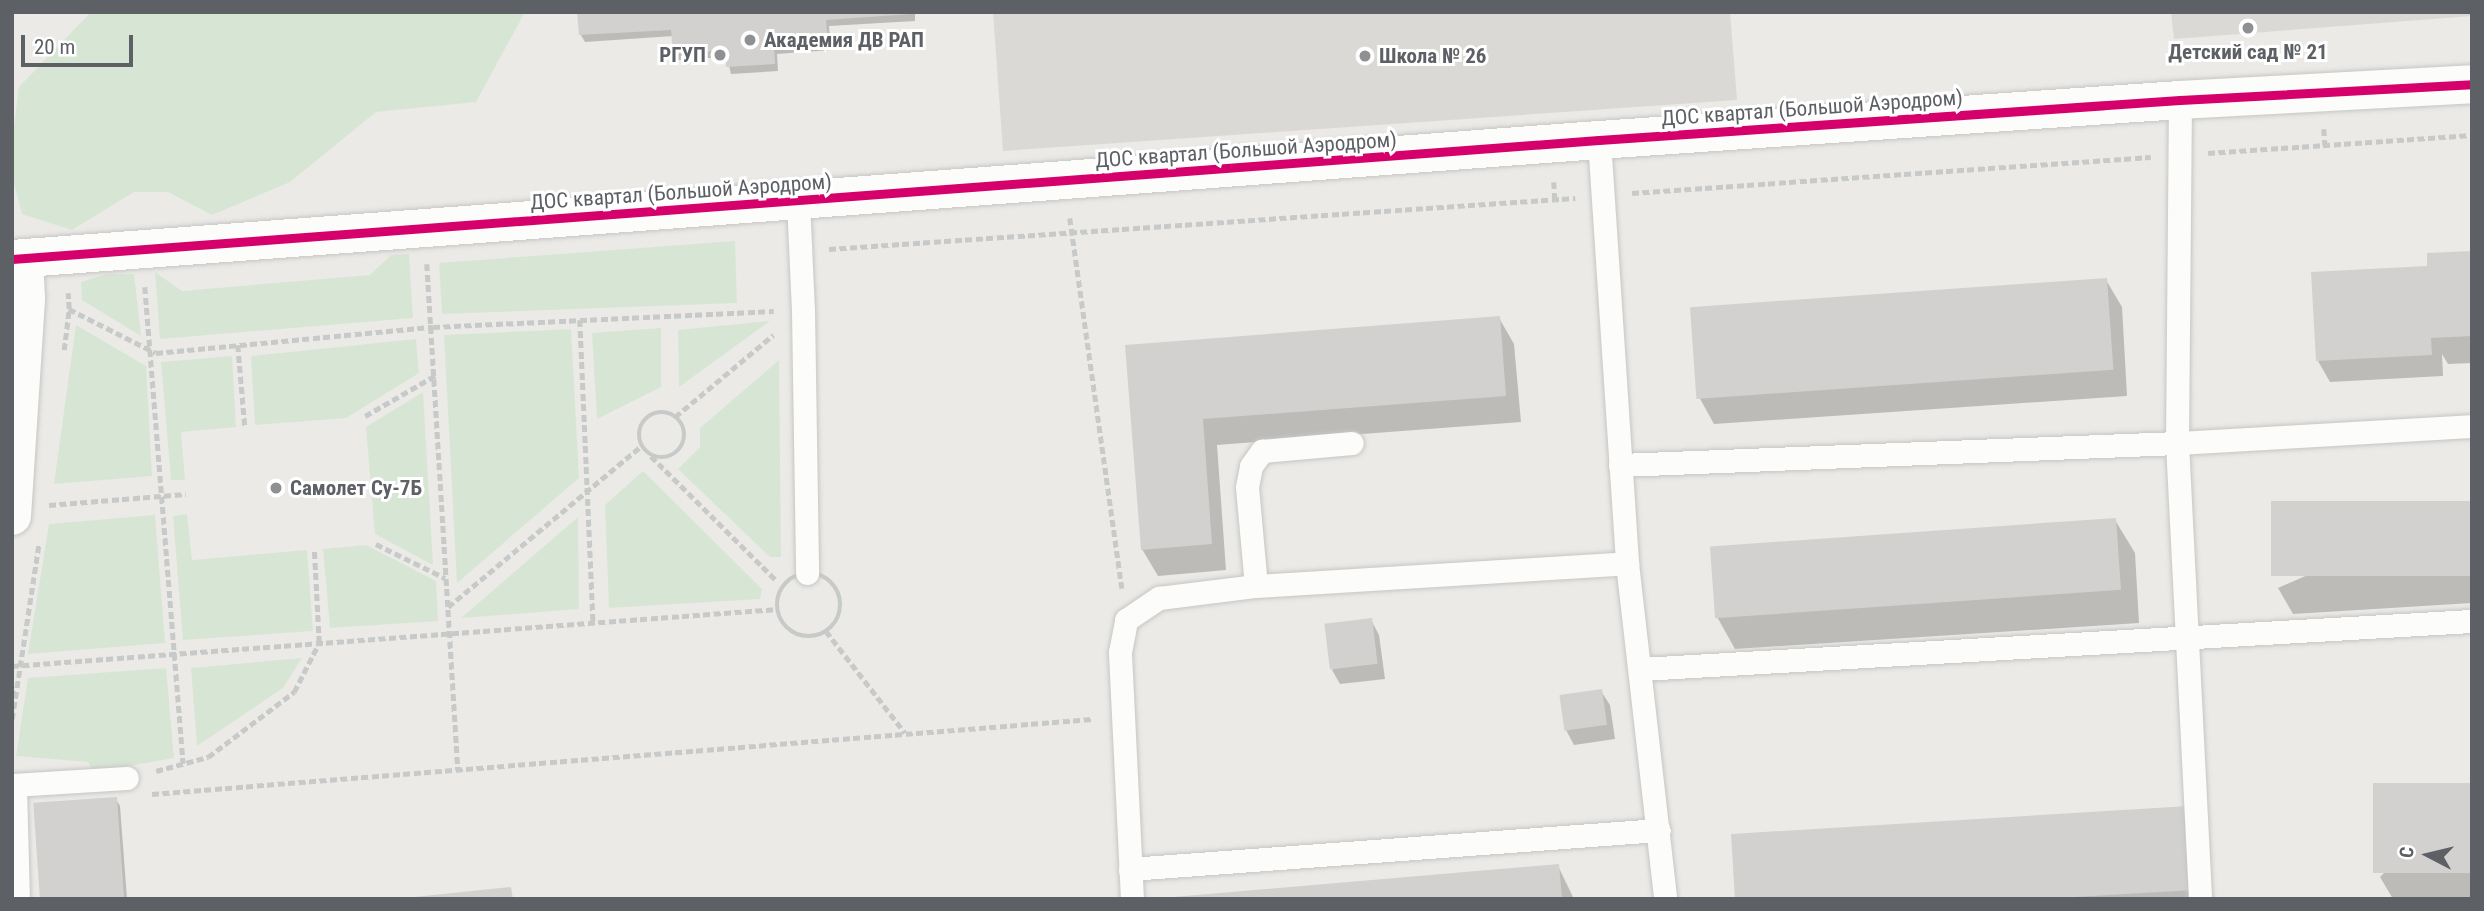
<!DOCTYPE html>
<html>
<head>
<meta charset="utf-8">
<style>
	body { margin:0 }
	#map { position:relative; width:2484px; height:911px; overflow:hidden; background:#ebeae7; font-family:"Roboto Condensed",sans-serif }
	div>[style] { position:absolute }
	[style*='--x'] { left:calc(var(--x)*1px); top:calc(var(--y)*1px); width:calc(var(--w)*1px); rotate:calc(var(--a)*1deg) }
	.education>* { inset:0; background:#dbd9d6 }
	.green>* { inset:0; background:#d7e6d4 }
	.shadow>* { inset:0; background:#0003 }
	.building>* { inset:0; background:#d2d1d0; transform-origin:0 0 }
	.path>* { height:4.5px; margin-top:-2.25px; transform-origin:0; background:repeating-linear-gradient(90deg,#c7cac9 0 7px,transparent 0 10.5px) }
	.path>.ring { margin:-2.25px; padding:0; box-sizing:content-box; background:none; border:4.5px solid #c7cac9; border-radius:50% }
	.roads { filter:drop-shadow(0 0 2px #c6c6c6) drop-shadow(0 0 2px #c6c6c6) }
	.service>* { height:23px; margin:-11.5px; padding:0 11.5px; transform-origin:11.5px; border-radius:11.5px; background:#fcfcfb }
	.minor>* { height:38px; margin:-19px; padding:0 19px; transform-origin:19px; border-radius:19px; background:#fcfcfb }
	.cycleway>* { height:9px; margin:-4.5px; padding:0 4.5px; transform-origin:4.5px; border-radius:4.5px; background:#d6006c }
	.dots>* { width:19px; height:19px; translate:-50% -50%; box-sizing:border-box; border:4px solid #fff; border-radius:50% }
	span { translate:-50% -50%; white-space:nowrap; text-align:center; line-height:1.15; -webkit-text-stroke:6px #fff; paint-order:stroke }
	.poi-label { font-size:21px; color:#5d6064; font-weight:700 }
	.left { translate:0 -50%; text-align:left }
	.right { translate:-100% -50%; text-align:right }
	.street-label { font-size:21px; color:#5d6064 }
	.frame { position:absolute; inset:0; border:14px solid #5d6064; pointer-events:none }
	.north { position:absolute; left:2393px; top:820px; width:70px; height:70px; -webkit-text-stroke:5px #fff; paint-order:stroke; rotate:277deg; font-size:19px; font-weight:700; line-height:28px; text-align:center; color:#5d6064 }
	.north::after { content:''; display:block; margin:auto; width:24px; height:32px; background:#5d6064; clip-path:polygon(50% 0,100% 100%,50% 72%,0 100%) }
	.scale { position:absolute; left:21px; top:35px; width:112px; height:32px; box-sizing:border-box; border:4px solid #5d6064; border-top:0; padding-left:9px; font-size:21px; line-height:24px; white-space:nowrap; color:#5d6064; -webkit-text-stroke:5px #fff; paint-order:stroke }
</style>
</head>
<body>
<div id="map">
	<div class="education">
		<div style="clip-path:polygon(993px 12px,1730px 12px,1737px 100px,1003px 151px)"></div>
		<div style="clip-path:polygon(2171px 12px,2472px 12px,2472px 16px,2174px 39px)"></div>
	</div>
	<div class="green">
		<div style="clip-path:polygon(91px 12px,525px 12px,476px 102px,376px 112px,290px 182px,212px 215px,168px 192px,134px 192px,72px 230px,22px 214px,12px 176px,12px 142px,19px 87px)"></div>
		<div style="clip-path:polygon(735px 241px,737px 303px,442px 314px,439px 263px)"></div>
		<div style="clip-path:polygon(409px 254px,413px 318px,160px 339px,155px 272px,182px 291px,370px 275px,391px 255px)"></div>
		<div style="clip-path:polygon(106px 274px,134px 274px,141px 336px,82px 300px,81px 282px)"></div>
		<div style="clip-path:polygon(770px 321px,679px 387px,678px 330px)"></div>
		<div style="clip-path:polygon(76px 325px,146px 366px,152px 476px,54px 484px)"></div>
		<div style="clip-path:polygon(661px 328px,661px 387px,597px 419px,592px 333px)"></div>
		<div style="clip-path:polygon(571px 329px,579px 478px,457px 583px,444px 335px)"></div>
		<div style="clip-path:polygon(416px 339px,419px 373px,346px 418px,255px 425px,251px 356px)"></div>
		<div style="clip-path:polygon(232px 356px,236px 427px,181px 432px,185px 480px,171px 480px,161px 362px)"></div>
		<div style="clip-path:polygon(779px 360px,781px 557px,770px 557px,678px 469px,700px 447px,700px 428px)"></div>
		<div style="clip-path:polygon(423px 392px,433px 565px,375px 534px,366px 427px)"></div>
		<div style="clip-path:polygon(643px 471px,762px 589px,760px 599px,609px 608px,605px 505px)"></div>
		<div style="clip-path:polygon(187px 514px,192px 560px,307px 550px,313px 631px,183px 640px,173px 516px)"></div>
		<div style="clip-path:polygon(155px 515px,165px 643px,28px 654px,49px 524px)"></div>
		<div style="clip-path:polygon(578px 517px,579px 609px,461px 618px)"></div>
		<div style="clip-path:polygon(366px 545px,436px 581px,438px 621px,330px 628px,323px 549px)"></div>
		<div style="clip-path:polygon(302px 658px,283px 688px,197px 746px,191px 668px)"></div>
		<div style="clip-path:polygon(166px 668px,174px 758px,94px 772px,88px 762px,16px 756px,28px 678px)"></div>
	</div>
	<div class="shadow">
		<div style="clip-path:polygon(579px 12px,915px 12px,915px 21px,829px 26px,831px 50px,777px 54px,778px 71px,731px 74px,727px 57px,678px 60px,674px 53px,673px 36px,585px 42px,581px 35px)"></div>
		<div style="clip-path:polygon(2472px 252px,2472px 363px,2448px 364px,2442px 354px,2443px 376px,2330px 382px,2318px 361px)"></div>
		<div style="clip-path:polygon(2106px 280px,2122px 307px,2127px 396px,1714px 424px,1699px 397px)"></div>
		<div style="clip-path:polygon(1499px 318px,1514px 344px,1521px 422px,1217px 445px,1226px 570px,1158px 576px,1142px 549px,1127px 347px)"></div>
		<div style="clip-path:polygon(2472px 503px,2472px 603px,2293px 614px,2278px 588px)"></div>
		<div style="clip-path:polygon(2115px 520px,2135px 553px,2139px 623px,1735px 649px,1716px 615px)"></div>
		<div style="clip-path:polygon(1371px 620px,1379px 635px,1385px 679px,1340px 684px,1332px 670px)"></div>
		<div style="clip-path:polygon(1601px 691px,1610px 705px,1615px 739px,1574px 745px,1566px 730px)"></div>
		<div style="clip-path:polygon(2472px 785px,2472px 899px,2393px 899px,2380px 877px)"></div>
		<div style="clip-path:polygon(116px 799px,120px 806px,127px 899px,41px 899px)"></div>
		<div style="clip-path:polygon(2188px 808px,2207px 899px,1737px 899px)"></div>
		<div style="clip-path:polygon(1558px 866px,1574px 899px,1177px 899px)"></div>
	</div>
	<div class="building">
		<div style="clip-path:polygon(577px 12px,911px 12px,911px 14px,826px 20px,828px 44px,774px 47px,775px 64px,726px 67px,725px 50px,673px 54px,671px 30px,579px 35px)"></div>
		<div style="clip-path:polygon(2472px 251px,2472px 336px,2431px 338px,2432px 355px,2316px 361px,2311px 272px,2427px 266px,2427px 253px)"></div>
		<div style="left:2107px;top:278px;width:92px;height:418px;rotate:86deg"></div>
		<div style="clip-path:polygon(1500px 316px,1506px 396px,1203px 419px,1212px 544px,1141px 550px,1125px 345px)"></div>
		<div style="left:2472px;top:501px;width:75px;height:201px;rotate:90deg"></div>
		<div style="left:2116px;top:518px;width:72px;height:407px;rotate:86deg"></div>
		<div style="left:1372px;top:618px;width:46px;height:48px;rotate:83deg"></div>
		<div style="left:1602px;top:689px;width:36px;height:43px;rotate:82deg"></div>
		<div style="left:2472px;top:783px;width:90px;height:99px;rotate:90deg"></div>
		<div style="left:117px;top:797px;width:102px;height:84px;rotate:86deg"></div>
		<div style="clip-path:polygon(2189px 806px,2194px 890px,2040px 899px,1735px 899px,1731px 834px)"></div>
		<div style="clip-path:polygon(1559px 864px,1562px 899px,1173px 899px,1173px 897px)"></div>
		<div style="clip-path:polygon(511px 887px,513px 899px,414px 899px,414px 897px)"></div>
	</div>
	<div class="path">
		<div style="--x:2324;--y:129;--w:16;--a:86"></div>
		<div style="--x:2208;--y:153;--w:265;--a:-3.9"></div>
		<div style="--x:1554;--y:182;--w:17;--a:87"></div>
		<div style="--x:1632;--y:193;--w:520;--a:-3.97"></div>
		<div style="--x:1070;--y:218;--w:374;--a:82"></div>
		<div style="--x:829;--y:249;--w:748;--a:-3.91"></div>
		<div style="--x:427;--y:264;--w:507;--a:86.49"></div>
		<div style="--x:145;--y:287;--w:478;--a:85.4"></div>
		<div style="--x:69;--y:309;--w:97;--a:26.8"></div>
		<div style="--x:156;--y:353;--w:278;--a:-5.4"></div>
		<div style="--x:433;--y:327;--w:341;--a:-2.7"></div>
		<div style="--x:580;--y:320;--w:303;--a:87.5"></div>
		<div style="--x:238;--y:345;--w:81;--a:85.1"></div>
		<div style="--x:64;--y:350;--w:41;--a:-83"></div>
		<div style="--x:69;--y:309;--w:16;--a:-94"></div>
		<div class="ring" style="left:639px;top:412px;width:41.5px;height:41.5px"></div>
		<div style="--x:365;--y:416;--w:82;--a:-30"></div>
		<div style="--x:675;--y:417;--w:128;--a:-39.9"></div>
		<div style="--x:651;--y:456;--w:177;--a:44.8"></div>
		<div style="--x:49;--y:505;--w:137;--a:-4.6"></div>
		<div style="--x:376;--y:544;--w:77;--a:26.2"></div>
		<div class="ring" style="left:777px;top:573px;width:59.5px;height:59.5px"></div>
		<div style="--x:448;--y:607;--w:251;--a:-39.8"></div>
		<div style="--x:826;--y:631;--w:129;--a:52.2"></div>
		<div style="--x:12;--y:666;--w:768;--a:-4.26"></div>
		<div style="--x:12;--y:719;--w:178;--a:-81.3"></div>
		<div style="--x:156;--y:771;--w:54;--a:-15.1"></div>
		<div style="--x:208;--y:757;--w:108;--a:-37.1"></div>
		<div style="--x:294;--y:692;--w:55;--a:-63"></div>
		<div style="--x:319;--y:643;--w:94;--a:-93"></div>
		<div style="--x:152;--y:794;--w:943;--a:-4.56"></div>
	</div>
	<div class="roads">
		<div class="service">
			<div style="--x:2180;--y:100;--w:343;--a:90.5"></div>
			<div style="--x:2177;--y:443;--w:457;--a:87.1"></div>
			<div style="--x:1599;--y:140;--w:424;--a:86.2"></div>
			<div style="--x:1627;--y:563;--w:338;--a:83.5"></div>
			<div style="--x:798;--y:201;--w:109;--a:87.4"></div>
			<div style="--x:803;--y:310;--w:263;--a:89.1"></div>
			<div style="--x:1620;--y:465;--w:557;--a:-2.26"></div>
			<div style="--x:2177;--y:443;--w:295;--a:-3.3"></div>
			<div style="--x:1256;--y:586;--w:99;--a:-95.2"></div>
			<div style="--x:1247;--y:487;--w:21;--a:-79"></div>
			<div style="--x:1251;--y:466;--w:19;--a:-54"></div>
			<div style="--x:1262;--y:451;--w:90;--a:-5.1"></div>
			<div style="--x:1641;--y:669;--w:832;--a:-3.31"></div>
			<div style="--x:12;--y:785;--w:115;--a:-3.5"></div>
			<div style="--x:15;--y:786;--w:113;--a:88.5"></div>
			<div style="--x:1130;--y:869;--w:530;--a:-4.22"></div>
			<div style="--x:1132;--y:899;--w:247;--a:-92.8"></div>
			<div style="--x:1120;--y:652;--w:33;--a:-79"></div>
			<div style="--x:1126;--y:620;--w:40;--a:-34"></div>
			<div style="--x:1159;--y:598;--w:98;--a:-7.1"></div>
			<div style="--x:1256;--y:586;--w:372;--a:-3.5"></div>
		</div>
		<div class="minor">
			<div style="--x:12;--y:259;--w:1591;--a:-4.29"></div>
			<div style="--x:1599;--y:140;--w:582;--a:-3.94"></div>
			<div style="--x:2180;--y:100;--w:292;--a:-3.1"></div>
			<div style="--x:12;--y:516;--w:218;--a:-86.3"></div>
			<div style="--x:26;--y:298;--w:40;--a:-92.9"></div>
		</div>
	</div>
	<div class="cycleway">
		<div style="--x:12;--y:259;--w:1591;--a:-4.29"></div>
		<div style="--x:1599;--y:140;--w:582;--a:-3.94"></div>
		<div style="--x:2180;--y:100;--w:292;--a:-3.1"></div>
	</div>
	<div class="dots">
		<div style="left:2248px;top:28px;background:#8f9092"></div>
		<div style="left:750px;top:40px;background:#8f9092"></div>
		<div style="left:720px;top:55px;background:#8f9092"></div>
		<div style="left:1365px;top:56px;background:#8f9092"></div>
		<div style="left:276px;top:488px;background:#8f9092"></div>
	</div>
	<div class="poi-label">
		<span class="left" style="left:764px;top:40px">Академия ДВ РАП</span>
		<span style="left:2248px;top:52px">Детский сад № 21</span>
		<span class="right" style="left:706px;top:55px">РГУП</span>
		<span class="left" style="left:1379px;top:56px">Школа № 26</span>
		<span class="left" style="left:290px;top:488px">Самолет Су-7Б</span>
	</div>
	<div class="street-label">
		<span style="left:1812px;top:108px;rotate:-4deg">ДОС квартал (Большой Аэродром)</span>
		<span style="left:1246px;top:150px;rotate:-4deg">ДОС квартал (Большой Аэродром)</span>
		<span style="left:681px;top:192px;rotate:-4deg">ДОС квартал (Большой Аэродром)</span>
	</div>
	<div class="frame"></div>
	<div class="north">С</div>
	<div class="scale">20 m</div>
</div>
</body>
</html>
